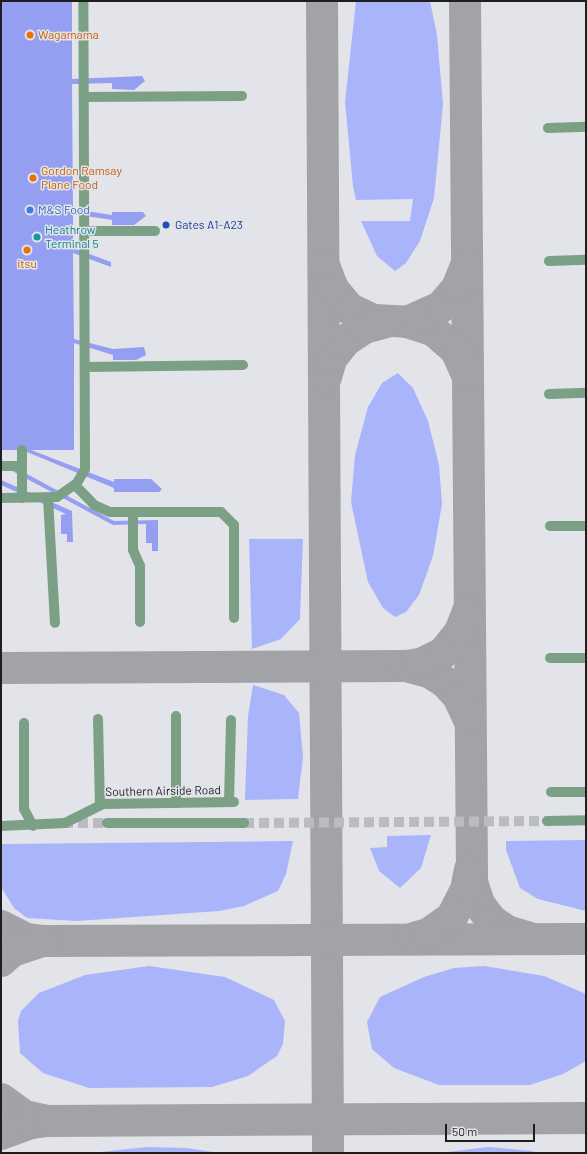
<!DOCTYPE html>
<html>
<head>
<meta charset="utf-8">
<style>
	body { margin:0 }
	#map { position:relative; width:587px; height:1154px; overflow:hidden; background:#e3e4e9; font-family:Barlow,sans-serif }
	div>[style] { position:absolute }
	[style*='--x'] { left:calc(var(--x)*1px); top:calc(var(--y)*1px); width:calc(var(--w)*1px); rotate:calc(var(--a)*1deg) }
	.green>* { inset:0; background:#aab4fb }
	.taxiway>* { height:32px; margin:-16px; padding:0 16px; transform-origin:16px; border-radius:16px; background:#a2a3a7 }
	.building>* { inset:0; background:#959ff2 }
	.minor-tunnel>* { height:10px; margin-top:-5px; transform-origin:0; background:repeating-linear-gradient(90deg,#bbbcc1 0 10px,transparent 0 15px) }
	.minor>* { height:10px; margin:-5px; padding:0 5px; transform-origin:5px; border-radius:5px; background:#7ca086 }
	.dots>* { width:11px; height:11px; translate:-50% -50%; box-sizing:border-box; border:2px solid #e3e4e9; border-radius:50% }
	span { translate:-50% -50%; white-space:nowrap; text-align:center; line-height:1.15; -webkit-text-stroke:3px #e3e4e9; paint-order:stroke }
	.food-label { font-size:12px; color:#c56008 }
	.left { translate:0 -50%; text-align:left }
	.shop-label { font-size:12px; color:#366cbe }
	.transit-label { font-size:12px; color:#164399 }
	.culture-label { font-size:12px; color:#0d838f }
	.street-label { font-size:12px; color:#1d1e1f }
	.frame { position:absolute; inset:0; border:2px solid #1d1e1f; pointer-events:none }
	.scale { position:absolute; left:445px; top:1124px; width:90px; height:18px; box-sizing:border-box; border:2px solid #1d1e1f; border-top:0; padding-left:5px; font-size:12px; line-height:14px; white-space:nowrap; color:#1d1e1f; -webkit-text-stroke:3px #e3e4e9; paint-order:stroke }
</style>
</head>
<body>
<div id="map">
	<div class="green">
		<div style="clip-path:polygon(356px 1px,430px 1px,437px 35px,443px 104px,434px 198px,420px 241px,406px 263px,395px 271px,377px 256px,361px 221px,410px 221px,413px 199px,356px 200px,353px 186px,345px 102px)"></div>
		<div style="clip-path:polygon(398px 373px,413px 388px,428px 421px,439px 465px,442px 504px,433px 556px,419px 595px,406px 612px,395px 617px,383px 608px,368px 582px,351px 502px,355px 455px,368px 407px,382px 383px)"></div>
		<div style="clip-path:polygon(249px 539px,303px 539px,300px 619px,281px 639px,252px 649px)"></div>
		<div style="clip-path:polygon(253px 685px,284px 695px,299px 713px,303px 757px,298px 799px,245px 800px,248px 716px)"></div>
		<div style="clip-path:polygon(431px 835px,421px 868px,400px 888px,379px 871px,370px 848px,387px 847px,387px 836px)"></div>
		<div style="clip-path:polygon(586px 840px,586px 911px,538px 899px,520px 888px,506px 850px,506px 841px)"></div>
		<div style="clip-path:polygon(293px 841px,286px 874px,278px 891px,244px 906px,219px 911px,77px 921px,27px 918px,14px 908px,1px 887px,1px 844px)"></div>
		<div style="clip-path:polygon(149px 966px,225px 977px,274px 1000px,285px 1021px,283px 1044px,277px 1056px,248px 1076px,212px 1087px,89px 1088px,43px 1073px,20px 1053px,18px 1021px,21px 1011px,39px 993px,85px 975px)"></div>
		<div style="clip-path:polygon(484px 966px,544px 976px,586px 994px,586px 1061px,563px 1074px,530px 1085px,439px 1085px,394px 1068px,372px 1049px,367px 1022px,380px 997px,424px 977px,454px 968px)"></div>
		<div style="clip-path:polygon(147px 1147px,187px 1148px,219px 1153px,91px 1153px)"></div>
		<div style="clip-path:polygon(488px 1147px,532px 1151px,538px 1153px,439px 1153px)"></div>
	</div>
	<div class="taxiway">
		<div style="--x:322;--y:1;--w:1152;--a:89.7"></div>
		<div style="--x:465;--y:1;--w:881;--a:89.54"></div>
		<div style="--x:472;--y:882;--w:23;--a:72"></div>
		<div style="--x:479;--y:904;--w:20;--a:53"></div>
		<div style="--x:491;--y:920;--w:19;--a:35"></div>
		<div style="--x:507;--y:931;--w:27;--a:17"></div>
		<div style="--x:325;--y:268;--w:22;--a:69"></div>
		<div style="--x:333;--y:289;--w:26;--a:50"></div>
		<div style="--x:350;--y:309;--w:26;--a:25"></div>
		<div style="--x:374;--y:320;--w:33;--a:3"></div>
		<div style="--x:407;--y:322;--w:28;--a:18"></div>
		<div style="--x:434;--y:331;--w:29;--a:41"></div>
		<div style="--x:456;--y:350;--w:27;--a:66"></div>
		<div style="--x:407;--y:322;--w:37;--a:-24"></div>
		<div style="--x:441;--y:307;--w:25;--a:-50"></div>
		<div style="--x:457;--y:288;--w:24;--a:-68"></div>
		<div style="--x:326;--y:377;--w:19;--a:-74"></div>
		<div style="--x:331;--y:359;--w:23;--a:-52"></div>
		<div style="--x:345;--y:341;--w:23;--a:-34"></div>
		<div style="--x:364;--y:328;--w:24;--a:-15"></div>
		<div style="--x:406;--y:666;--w:24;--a:15"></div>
		<div style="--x:429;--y:672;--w:19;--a:32"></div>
		<div style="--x:445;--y:682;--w:19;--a:47"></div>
		<div style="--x:458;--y:696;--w:26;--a:65"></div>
		<div style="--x:1;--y:668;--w:405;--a:-0.3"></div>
		<div style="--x:406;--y:666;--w:15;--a:-8"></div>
		<div style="--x:421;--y:664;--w:25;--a:-27"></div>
		<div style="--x:443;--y:653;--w:27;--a:-51"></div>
		<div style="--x:460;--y:632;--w:22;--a:-69"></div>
		<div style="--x:1;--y:926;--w:28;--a:27"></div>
		<div style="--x:26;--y:939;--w:16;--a:7"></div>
		<div style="--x:42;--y:941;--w:544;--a:-0.21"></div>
		<div style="--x:414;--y:938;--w:15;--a:-16"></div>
		<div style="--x:428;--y:934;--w:29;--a:-35"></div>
		<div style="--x:452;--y:917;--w:30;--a:-63"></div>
		<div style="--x:466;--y:890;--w:21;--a:-79"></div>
		<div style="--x:1;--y:961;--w:15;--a:-42"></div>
		<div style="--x:12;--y:951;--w:32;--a:-18"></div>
		<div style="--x:1;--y:1099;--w:29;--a:36"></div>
		<div style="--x:24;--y:1116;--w:25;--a:12"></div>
		<div style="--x:1;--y:1134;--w:32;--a:-20"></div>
		<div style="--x:31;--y:1123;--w:17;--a:-7"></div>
		<div style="--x:48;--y:1121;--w:538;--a:-0.32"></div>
	</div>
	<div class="building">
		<div style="clip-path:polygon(1px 1px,72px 1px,72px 79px,142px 76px,145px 81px,134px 90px,112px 89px,112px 83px,72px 84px,73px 209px,112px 215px,112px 212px,143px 212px,146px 216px,134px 225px,112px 225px,112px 220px,73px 214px,73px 248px,111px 262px,111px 267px,73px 253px,74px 339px,113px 349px,144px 347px,146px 355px,136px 360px,113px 360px,113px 355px,74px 343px,74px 450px,31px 450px,114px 482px,114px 479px,151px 479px,162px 489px,159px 492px,114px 492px,114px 488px,22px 450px,1px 450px)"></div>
		<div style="clip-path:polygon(1px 460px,114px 521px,158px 520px,158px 551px,152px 551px,152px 543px,146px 543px,146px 524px,113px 525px,1px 465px)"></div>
		<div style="clip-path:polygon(1px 480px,72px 511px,73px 542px,67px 542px,67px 534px,61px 534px,61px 515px,66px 514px,1px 485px)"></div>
	</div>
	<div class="minor-tunnel">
		<div style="--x:63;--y:823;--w:44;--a:0"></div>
		<div style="--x:244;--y:823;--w:303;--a:-0.4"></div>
	</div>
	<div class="minor">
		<div style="--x:84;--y:97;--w:158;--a:-0.4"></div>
		<div style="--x:548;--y:128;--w:38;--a:-2"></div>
		<div style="--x:85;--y:231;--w:70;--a:0"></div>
		<div style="--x:549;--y:261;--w:37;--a:-2"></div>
		<div style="--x:86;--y:367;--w:157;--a:-0.7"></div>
		<div style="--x:549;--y:394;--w:37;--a:-2"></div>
		<div style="--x:22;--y:450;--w:48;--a:90"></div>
		<div style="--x:1;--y:466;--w:21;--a:0"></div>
		<div style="--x:75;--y:485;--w:28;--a:46"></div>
		<div style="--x:94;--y:505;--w:17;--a:24"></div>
		<div style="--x:110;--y:512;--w:111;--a:0"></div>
		<div style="--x:221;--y:512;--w:18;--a:45"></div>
		<div style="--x:234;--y:525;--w:93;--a:90"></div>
		<div style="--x:1;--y:498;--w:56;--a:-1"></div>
		<div style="--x:57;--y:497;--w:24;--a:-35"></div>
		<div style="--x:77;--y:483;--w:16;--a:-60"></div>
		<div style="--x:85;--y:469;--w:468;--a:-90.2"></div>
		<div style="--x:48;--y:498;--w:125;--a:86.8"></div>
		<div style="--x:133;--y:512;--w:38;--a:90"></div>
		<div style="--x:133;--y:550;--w:17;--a:66"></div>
		<div style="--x:140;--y:566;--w:56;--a:90"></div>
		<div style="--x:550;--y:526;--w:36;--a:0"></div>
		<div style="--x:550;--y:658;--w:36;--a:0"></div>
		<div style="--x:98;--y:719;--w:86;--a:88.7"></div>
		<div style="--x:24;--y:723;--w:86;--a:90"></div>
		<div style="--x:24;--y:809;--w:19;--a:62"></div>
		<div style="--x:551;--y:792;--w:35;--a:0"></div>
		<div style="--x:229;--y:802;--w:82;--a:-88.6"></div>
		<div style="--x:176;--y:803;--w:87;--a:-90"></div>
		<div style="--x:547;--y:821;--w:39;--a:-1"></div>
		<div style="--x:107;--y:823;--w:137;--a:0"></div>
		<div style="--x:1;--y:826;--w:64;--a:-2.7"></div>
		<div style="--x:65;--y:823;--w:42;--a:-26.6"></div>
		<div style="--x:103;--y:804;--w:131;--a:-0.9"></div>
	</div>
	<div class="dots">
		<div style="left:30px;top:35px;background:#e8710a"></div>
		<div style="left:33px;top:178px;background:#e8710a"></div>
		<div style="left:30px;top:210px;background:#3f7fe0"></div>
		<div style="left:166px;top:225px;background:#1a4fb4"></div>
		<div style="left:37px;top:237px;background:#0f9aa8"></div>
		<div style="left:27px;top:250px;background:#e8710a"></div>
	</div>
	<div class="food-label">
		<span class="left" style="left:38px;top:35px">Wagamama</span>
		<span class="left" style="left:41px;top:178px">Gordon Ramsay<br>Plane Food</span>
		<span style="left:27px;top:264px">itsu</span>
	</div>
	<div class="shop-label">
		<span class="left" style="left:38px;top:210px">M&amp;S Food</span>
	</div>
	<div class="transit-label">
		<span class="left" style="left:175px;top:225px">Gates A1-A23</span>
	</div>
	<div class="culture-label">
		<span class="left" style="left:45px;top:237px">Heathrow<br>Terminal 5</span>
	</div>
	<div class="street-label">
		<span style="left:163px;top:791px;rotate:-1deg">Southern Airside Road</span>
	</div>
	<div class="frame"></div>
	<div class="scale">50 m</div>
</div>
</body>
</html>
